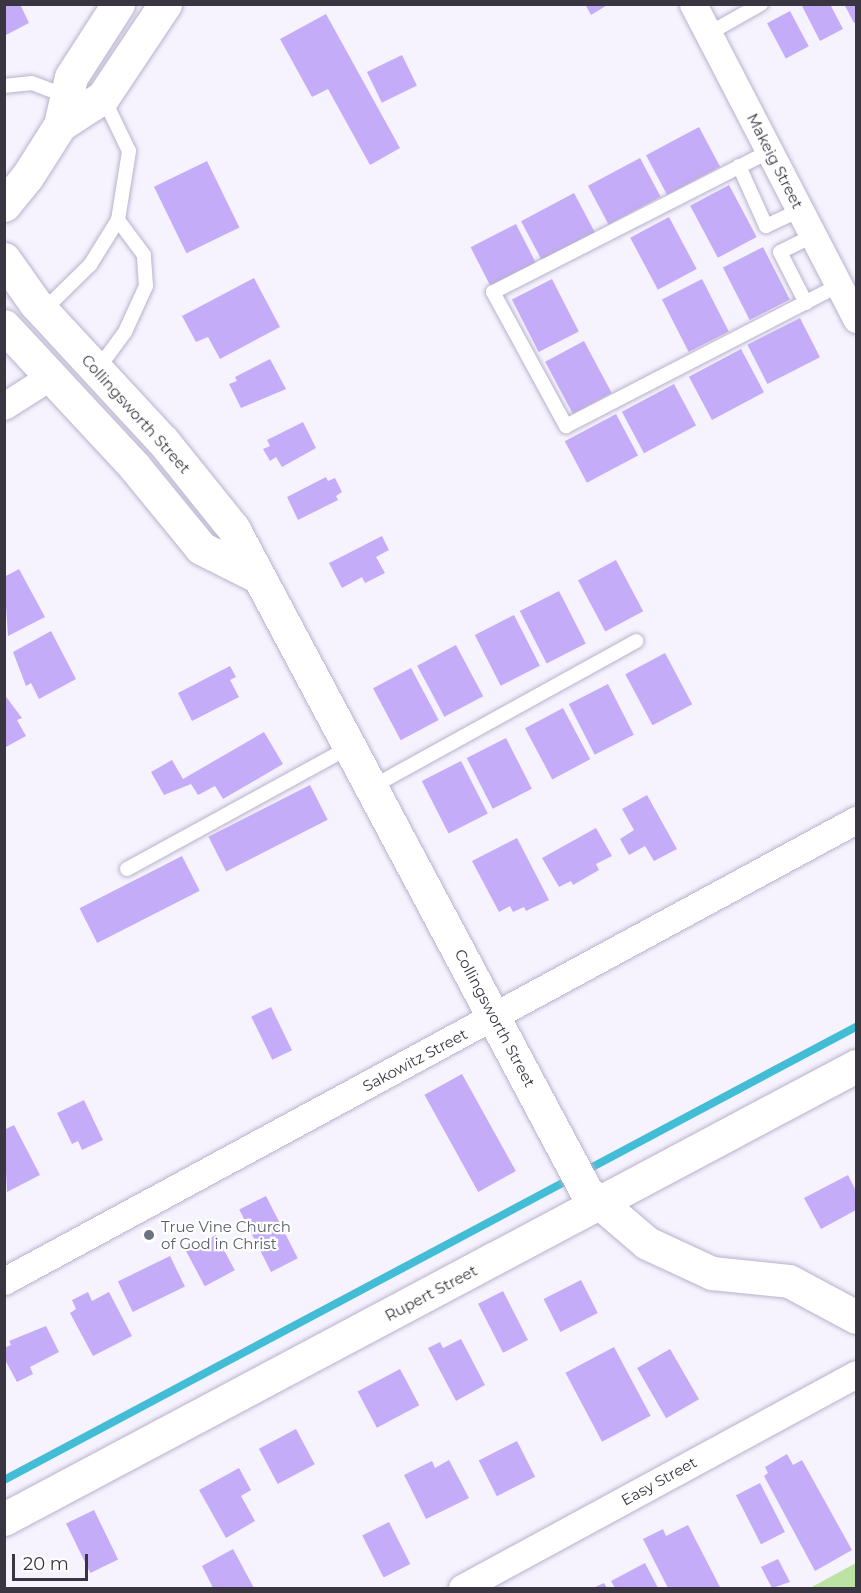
<!DOCTYPE html>
<html>
<head>
<meta charset="utf-8">
<style>
	body { margin:0 }
	#map { position:relative; width:861px; height:1593px; overflow:hidden; background:#f6f3fe; font-family:Montserrat,sans-serif }
	div>[style] { position:absolute }
	[style*='--x'] { left:calc(var(--x)*1px); top:calc(var(--y)*1px); width:calc(var(--w)*1px); rotate:calc(var(--a)*1deg) }
	.green>* { inset:0; background:#bce2a4 }
	.stream>* { height:8px; margin:-4px; padding:0 4px; transform-origin:4px; border-radius:4px; background:#43bdd6 }
	.building>* { inset:0; background:#c5acf9; transform-origin:0 0 }
	.roads { filter:drop-shadow(0 0 2px #b9b1cc) drop-shadow(0 0 2px #b9b1cc) }
	.service>* { height:14px; margin:-7px; padding:0 7px; transform-origin:7px; border-radius:7px; background:#fff }
	.minor>* { height:27px; margin:-13.5px; padding:0 13.5px; transform-origin:13.5px; border-radius:13.5px; background:#fff }
	.tertiary>* { height:33px; margin:-16.5px; padding:0 16.5px; transform-origin:16.5px; border-radius:16.5px; background:#fff }
	.secondary>* { height:33px; margin:-16.5px; padding:0 16.5px; transform-origin:16.5px; border-radius:16.5px; background:#fff }
	.dots>* { width:16px; height:16px; translate:-50% -50%; box-sizing:border-box; border:3px solid #fff; border-radius:50% }
	span { translate:-50% -50%; white-space:nowrap; text-align:center; line-height:1.15; -webkit-text-stroke:4.5px #fff; paint-order:stroke }
	.street-label { font-size:15px; color:#393641 }
	.worship-label { font-size:15px; color:#5b616d }
	.left { translate:0 -50%; text-align:left }
	.frame { position:absolute; inset:0; border:6px solid #393641; pointer-events:none }
	.scale { position:absolute; left:12px; top:1554px; width:76px; height:27px; box-sizing:border-box; border:3px solid #393641; border-top:0; padding-left:8px; font-size:18px; line-height:21px; white-space:nowrap; color:#393641; -webkit-text-stroke:4px #fff; paint-order:stroke }
</style>
</head>
<body>
<div id="map">
	<div class="green">
		<div style="clip-path:polygon(856px 1563px,856px 1588px,810px 1588px)"></div>
	</div>
	<div class="stream">
		<div style="--x:583;--y:1172;--w:309;--a:-28"></div>
		<div style="--x:4;--y:1480;--w:641;--a:-28"></div>
	</div>
	<div class="building">
		<div style="clip-path:polygon(4px 4px,20px 4px,29px 23px,4px 36px)"></div>
		<div style="clip-path:polygon(585px 4px,609px 4px,591px 15px)"></div>
		<div style="clip-path:polygon(801px 4px,830px 4px,843px 29px,820px 41px)"></div>
		<div style="clip-path:polygon(844px 4px,856px 4px,856px 22px,854px 23px)"></div>
		<div style="left:790px;top:11px;width:40px;height:26px;rotate:62deg"></div>
		<div style="clip-path:polygon(326px 14px,400px 148px,370px 165px,328px 89px,312px 97px,280px 39px)"></div>
		<div style="left:402px;top:55px;width:34px;height:39px;rotate:64deg"></div>
		<div style="left:699px;top:127px;width:45px;height:60px;rotate:62deg"></div>
		<div style="left:640px;top:158px;width:44px;height:59px;rotate:62deg"></div>
		<div style="left:207px;top:161px;width:74px;height:59px;rotate:64deg"></div>
		<div style="left:729px;top:185px;width:59px;height:44px;rotate:62deg"></div>
		<div style="left:574px;top:193px;width:45px;height:60px;rotate:62deg"></div>
		<div style="left:669px;top:217px;width:59px;height:44px;rotate:62deg"></div>
		<div style="left:516px;top:224px;width:44px;height:51px;rotate:63deg"></div>
		<div style="left:763px;top:247px;width:59px;height:45px;rotate:63deg"></div>
		<div style="clip-path:polygon(254px 278px,280px 327px,220px 359px,208px 337px,196px 342px,182px 316px)"></div>
		<div style="left:552px;top:279px;width:59px;height:45px;rotate:63deg"></div>
		<div style="left:702px;top:279px;width:59px;height:45px;rotate:63deg"></div>
		<div style="left:800px;top:318px;width:44px;height:59px;rotate:63deg"></div>
		<div style="left:584px;top:341px;width:59px;height:44px;rotate:62deg"></div>
		<div style="left:741px;top:349px;width:49px;height:59px;rotate:62deg"></div>
		<div style="clip-path:polygon(270px 359px,286px 389px,241px 408px,229px 384px,237px 381px,235px 377px)"></div>
		<div style="left:674px;top:384px;width:47px;height:59px;rotate:62deg"></div>
		<div style="left:616px;top:414px;width:47px;height:58px;rotate:62deg"></div>
		<div style="clip-path:polygon(303px 422px,316px 448px,282px 467px,276px 457px,270px 461px,263px 449px,270px 446px,267px 440px)"></div>
		<div style="clip-path:polygon(326px 477px,328px 481px,335px 478px,342px 492px,336px 496px,338px 500px,298px 520px,287px 497px)"></div>
		<div style="clip-path:polygon(382px 536px,389px 550px,376px 557px,385px 573px,365px 583px,362px 577px,342px 588px,329px 563px)"></div>
		<div style="left:616px;top:560px;width:58px;height:43px;rotate:62deg"></div>
		<div style="clip-path:polygon(19px 569px,45px 617px,8px 636px,4px 577px)"></div>
		<div style="left:559px;top:591px;width:59px;height:44px;rotate:63deg"></div>
		<div style="left:514px;top:615px;width:57px;height:44px;rotate:63deg"></div>
		<div style="clip-path:polygon(51px 631px,76px 679px,39px 699px,31px 683px,26px 686px,13px 652px)"></div>
		<div style="left:456px;top:645px;width:58px;height:44px;rotate:62deg"></div>
		<div style="left:665px;top:653px;width:58px;height:45px;rotate:62deg"></div>
		<div style="clip-path:polygon(230px 666px,236px 677px,230px 680px,239px 697px,192px 721px,178px 693px)"></div>
		<div style="left:411px;top:668px;width:59px;height:43px;rotate:62deg"></div>
		<div style="left:608px;top:684px;width:57px;height:44px;rotate:63deg"></div>
		<div style="clip-path:polygon(4px 694px,22px 718px,17px 720px,26px 736px,4px 748px)"></div>
		<div style="left:563px;top:708px;width:58px;height:43px;rotate:62deg"></div>
		<div style="clip-path:polygon(264px 732px,283px 764px,223px 799px,215px 786px,198px 795px,191px 784px,164px 795px,151px 772px,172px 760px,183px 779px)"></div>
		<div style="left:506px;top:738px;width:57px;height:44px;rotate:63deg"></div>
		<div style="left:461px;top:761px;width:59px;height:44px;rotate:63deg"></div>
		<div style="left:310px;top:785px;width:39px;height:114px;rotate:63deg"></div>
		<div style="clip-path:polygon(647px 795px,677px 849px,654px 861px,645px 846px,629px 855px,620px 839px,634px 830px,622px 809px)"></div>
		<div style="clip-path:polygon(596px 828px,612px 856px,596px 864px,599px 870px,573px 885px,571px 881px,559px 887px,542px 858px)"></div>
		<div style="clip-path:polygon(517px 838px,549px 900px,526px 911px,524px 907px,513px 912px,510px 906px,499px 912px,472px 861px)"></div>
		<div style="left:182px;top:856px;width:39px;height:115px;rotate:63deg"></div>
		<div style="left:271px;top:1007px;width:48px;height:22px;rotate:64deg"></div>
		<div style="left:462px;top:1074px;width:111px;height:43px;rotate:61deg"></div>
		<div style="clip-path:polygon(84px 1100px,103px 1140px,82px 1150px,78px 1141px,72px 1144px,57px 1113px)"></div>
		<div style="clip-path:polygon(14px 1125px,40px 1175px,7px 1192px,4px 1130px)"></div>
		<div style="clip-path:polygon(848px 1175px,856px 1191px,856px 1210px,821px 1229px,804px 1198px)"></div>
		<div style="left:266px;top:1196px;width:70px;height:30px;rotate:63deg"></div>
		<div style="left:216px;top:1235px;width:40px;height:34px;rotate:62deg"></div>
		<div style="left:170px;top:1256px;width:34px;height:58px;rotate:64deg"></div>
		<div style="left:581px;top:1280px;width:37px;height:42px;rotate:63deg"></div>
		<div style="left:503px;top:1291px;width:55px;height:28px;rotate:63deg"></div>
		<div style="clip-path:polygon(88px 1292px,92px 1301px,109px 1292px,132px 1336px,93px 1356px,70px 1313px,76px 1309px,72px 1300px)"></div>
		<div style="clip-path:polygon(46px 1326px,59px 1352px,30px 1367px,33px 1374px,17px 1382px,4px 1358px,4px 1348px,11px 1345px,9px 1341px)"></div>
		<div style="clip-path:polygon(461px 1339px,485px 1385px,456px 1401px,428px 1348px,440px 1342px,443px 1348px)"></div>
		<div style="left:614px;top:1347px;width:78px;height:55px;rotate:62deg"></div>
		<div style="left:670px;top:1349px;width:58px;height:38px;rotate:60deg"></div>
		<div style="left:400px;top:1369px;width:41px;height:48px;rotate:62deg"></div>
		<div style="left:296px;top:1429px;width:40px;height:42px;rotate:62deg"></div>
		<div style="left:517px;top:1441px;width:40px;height:43px;rotate:63deg"></div>
		<div style="clip-path:polygon(787px 1454px,793px 1465px,802px 1460px,852px 1550px,815px 1571px,764px 1476px,768px 1473px,765px 1467px)"></div>
		<div style="clip-path:polygon(449px 1460px,469px 1498px,426px 1519px,404px 1475px,432px 1461px,435px 1468px)"></div>
		<div style="clip-path:polygon(239px 1468px,251px 1490px,241px 1496px,255px 1521px,226px 1538px,199px 1490px)"></div>
		<div style="left:760px;top:1483px;width:55px;height:27px;rotate:63deg"></div>
		<div style="left:94px;top:1510px;width:55px;height:31px;rotate:64deg"></div>
		<div style="left:389px;top:1522px;width:47px;height:30px;rotate:63deg"></div>
		<div style="clip-path:polygon(688px 1525px,720px 1587px,717px 1588px,668px 1588px,643px 1539px,663px 1529px,666px 1536px)"></div>
		<div style="clip-path:polygon(233px 1549px,254px 1588px,213px 1588px,202px 1566px)"></div>
		<div style="clip-path:polygon(778px 1559px,790px 1582px,772px 1588px,761px 1567px)"></div>
		<div style="clip-path:polygon(645px 1563px,658px 1588px,615px 1588px,611px 1581px)"></div>
		<div style="clip-path:polygon(604px 1583px,607px 1588px,593px 1588px)"></div>
	</div>
	<div class="roads">
		<div class="service">
			<div style="--x:708;--y:34;--w:61;--a:-29.5"></div>
			<div style="--x:4;--y:86;--w:28;--a:-6"></div>
			<div style="--x:32;--y:83;--w:36;--a:21"></div>
			<div style="--x:770;--y:151;--w:311;--a:153"></div>
			<div style="--x:493;--y:292;--w:153;--a:61.4"></div>
			<div style="--x:566;--y:426;--w:307;--a:-27.3"></div>
			<div style="--x:739;--y:166;--w:66;--a:65.8"></div>
			<div style="--x:766;--y:226;--w:38;--a:-25"></div>
			<div style="--x:806;--y:303;--w:57;--a:-117"></div>
			<div style="--x:780;--y:252;--w:39;--a:-26"></div>
			<div style="--x:43;--y:311;--w:66;--a:-44.4"></div>
			<div style="--x:90;--y:265;--w:53;--a:-58.1"></div>
			<div style="--x:118;--y:220;--w:70;--a:-80.9"></div>
			<div style="--x:129;--y:151;--w:60;--a:-115.7"></div>
			<div style="--x:97;--y:370;--w:47;--a:-53.6"></div>
			<div style="--x:125;--y:332;--w:51;--a:-65.5"></div>
			<div style="--x:146;--y:286;--w:31;--a:-94"></div>
			<div style="--x:144;--y:255;--w:44;--a:-126.6"></div>
			<div style="--x:372;--y:787;--w:302;--a:-28.9"></div>
			<div style="--x:127;--y:869;--w:254;--a:-28.7"></div>
		</div>
		<div class="minor">
			<div style="--x:693;--y:4;--w:355;--a:62.6"></div>
			<div style="--x:4;--y:406;--w:56;--a:-32.6"></div>
			<div style="--x:4;--y:1281;--w:969;--a:-28.42"></div>
			<div style="--x:462;--y:1588;--w:448;--a:-28.5"></div>
		</div>
		<div class="tertiary">
			<div style="--x:4;--y:259;--w:54;--a:54.8"></div>
			<div style="--x:35;--y:303;--w:188;--a:47.2"></div>
			<div style="--x:163;--y:441;--w:112;--a:51.2"></div>
			<div style="--x:233;--y:528;--w:751;--a:61.97"></div>
			<div style="--x:586;--y:1191;--w:80;--a:40.4"></div>
			<div style="--x:647;--y:1243;--w:72;--a:24.8"></div>
			<div style="--x:712;--y:1273;--w:77;--a:5.9"></div>
			<div style="--x:789;--y:1281;--w:76;--a:28.2"></div>
			<div style="--x:4;--y:326;--w:191;--a:47.1"></div>
			<div style="--x:134;--y:466;--w:106;--a:50.7"></div>
			<div style="--x:201;--y:548;--w:63;--a:26.6"></div>
			<div style="--x:4;--y:1519;--w:965;--a:-28"></div>
		</div>
		<div class="secondary">
			<div style="--x:60;--y:125;--w:51;--a:-33.1"></div>
			<div style="--x:103;--y:97;--w:112;--a:-56.3"></div>
			<div style="--x:4;--y:205;--w:36;--a:-51"></div>
			<div style="--x:27;--y:177;--w:62;--a:-57.6"></div>
			<div style="--x:60;--y:125;--w:49;--a:-77.1"></div>
			<div style="--x:71;--y:77;--w:87;--a:-57.2"></div>
		</div>
	</div>
	<div class="dots">
		<div style="left:149px;top:1235px;background:#6b7280"></div>
	</div>
	<div class="street-label">
		<span style="left:775px;top:161px;rotate:63deg">Makeig Street</span>
		<span style="left:136px;top:414px;rotate:48deg">Collingsworth Street</span>
		<span style="left:495px;top:1018px;rotate:62deg">Collingsworth Street</span>
		<span style="left:415px;top:1060px;rotate:-28deg">Sakowitz Street</span>
		<span style="left:431px;top:1293px;rotate:-28deg">Rupert Street</span>
		<span style="left:659px;top:1481px;rotate:-29deg">Easy Street</span>
	</div>
	<div class="worship-label">
		<span class="left" style="left:161px;top:1235px">True Vine Church<br>of God in Christ</span>
	</div>
	<div class="frame"></div>
	<div class="scale">20 m</div>
</div>
</body>
</html>
